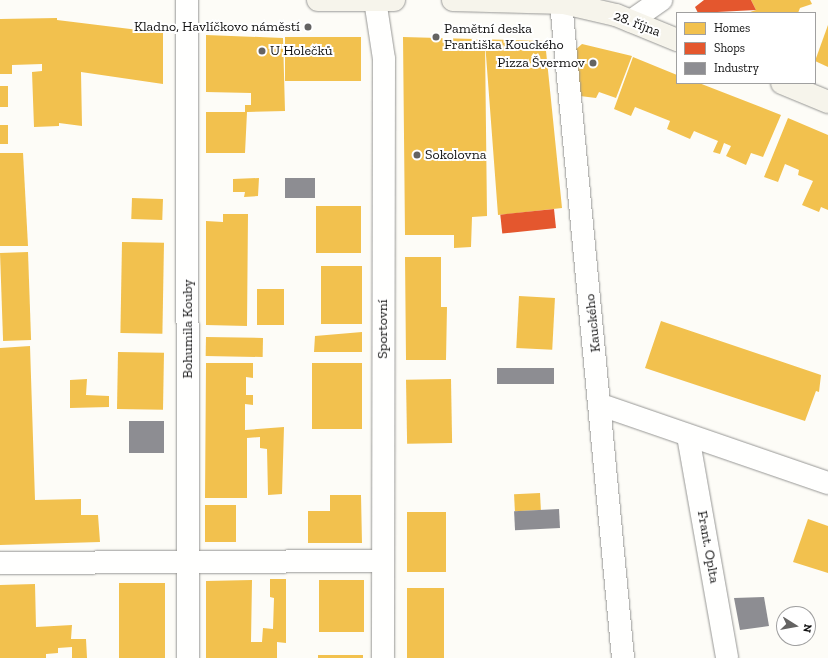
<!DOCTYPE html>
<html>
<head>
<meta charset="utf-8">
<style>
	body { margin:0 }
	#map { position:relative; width:828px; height:658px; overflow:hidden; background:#fdfcf7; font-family:"Zilla Slab",serif }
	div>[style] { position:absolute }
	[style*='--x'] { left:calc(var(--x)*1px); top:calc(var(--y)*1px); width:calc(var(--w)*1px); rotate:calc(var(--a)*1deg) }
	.homes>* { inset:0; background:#f2c14e; transform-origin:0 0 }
	.shops>* { inset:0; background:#e4572e; transform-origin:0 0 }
	.industry>* { inset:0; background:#8d8d92; transform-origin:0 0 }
	.roads { filter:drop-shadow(0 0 1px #979795) drop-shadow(0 0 1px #979795) }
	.street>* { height:22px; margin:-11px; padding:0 11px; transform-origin:11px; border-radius:11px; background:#fffffe }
	.secondary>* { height:22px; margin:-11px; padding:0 11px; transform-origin:11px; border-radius:11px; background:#f6f4eb }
	.dots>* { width:11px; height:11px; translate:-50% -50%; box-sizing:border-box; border:2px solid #fff; border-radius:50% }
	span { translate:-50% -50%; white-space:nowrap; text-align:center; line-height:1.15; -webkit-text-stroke:4px #fff; paint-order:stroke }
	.street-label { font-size:14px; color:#111 }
	.poi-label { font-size:14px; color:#111 }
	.right { translate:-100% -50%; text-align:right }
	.left { translate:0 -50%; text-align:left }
	.legend { position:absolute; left:676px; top:12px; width:140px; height:72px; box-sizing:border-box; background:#fff; border:1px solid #a0a0a0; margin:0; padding:5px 7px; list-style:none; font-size:12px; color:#111 }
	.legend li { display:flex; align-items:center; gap:8px; height:20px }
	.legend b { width:20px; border:1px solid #a0a0a0 }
	.north { position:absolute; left:776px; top:606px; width:40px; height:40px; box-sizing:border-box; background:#fff; border:1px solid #a0a0a0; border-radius:50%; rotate:101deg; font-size:11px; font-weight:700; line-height:16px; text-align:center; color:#111 }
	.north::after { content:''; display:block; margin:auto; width:14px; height:18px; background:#646362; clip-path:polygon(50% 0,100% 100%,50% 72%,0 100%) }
</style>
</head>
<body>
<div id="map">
	<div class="homes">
		<div style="clip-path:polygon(751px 0,810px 0,812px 4px,800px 8px,798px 13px,747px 13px,756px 10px)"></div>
		<div style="clip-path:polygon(57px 18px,57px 40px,57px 20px,163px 33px,163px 84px,81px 72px,82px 126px,59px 123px,59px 126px,34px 127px,32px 72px,42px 71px,42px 64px,12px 65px,12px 74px,0 74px,0 19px)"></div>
		<div style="clip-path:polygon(828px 25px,828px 67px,815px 61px)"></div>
		<div style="clip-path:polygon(206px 35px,283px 38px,285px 111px,247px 112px,245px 153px,206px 153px,206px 112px,245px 112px,245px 105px,251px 105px,251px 93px,206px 92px)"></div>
		<div style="left:361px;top:37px;width:44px;height:76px;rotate:90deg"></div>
		<div style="clip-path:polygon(403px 37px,545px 41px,562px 208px,498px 215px,485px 42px,487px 216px,472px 217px,471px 247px,454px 248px,454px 235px,405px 235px)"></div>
		<div style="clip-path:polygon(582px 44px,632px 56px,616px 98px,599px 92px,596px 98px,580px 96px,574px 51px)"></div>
		<div style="clip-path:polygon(633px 57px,677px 75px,677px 83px,699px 83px,781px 115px,763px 157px,751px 153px,746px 165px,726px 156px,731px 146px,724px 143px,720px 154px,713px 152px,718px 141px,694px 131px,690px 139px,667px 129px,670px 121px,635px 107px,631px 116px,614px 109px)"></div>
		<div style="left:0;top:86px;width:8px;height:21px"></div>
		<div style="clip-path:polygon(788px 118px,828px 135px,828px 210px,821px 207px,819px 212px,802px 205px,813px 181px,798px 175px,799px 170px,785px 164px,778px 182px,764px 177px)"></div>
		<div style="left:0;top:125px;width:8px;height:19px"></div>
		<div style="clip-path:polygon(0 153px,23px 153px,28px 246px,0 246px)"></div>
		<div style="clip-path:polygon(259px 178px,258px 196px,244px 197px,245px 192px,233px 192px,233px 179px)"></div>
		<div style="left:132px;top:198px;width:31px;height:21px;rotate:2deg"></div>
		<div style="left:361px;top:206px;width:47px;height:45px;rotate:90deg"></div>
		<div style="clip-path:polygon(223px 214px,248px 214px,247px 326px,206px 325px,206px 221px,223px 222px)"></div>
		<div style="left:122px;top:242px;width:42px;height:91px;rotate:1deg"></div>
		<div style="left:28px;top:252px;width:88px;height:28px;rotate:88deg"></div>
		<div style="clip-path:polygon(405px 257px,441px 257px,441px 307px,447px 307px,446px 360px,406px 360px)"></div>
		<div style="left:321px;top:266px;width:41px;height:58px"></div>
		<div style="left:257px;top:289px;width:27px;height:36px"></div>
		<div style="left:519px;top:296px;width:36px;height:52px;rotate:3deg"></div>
		<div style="clip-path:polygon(661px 321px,821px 375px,819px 392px,816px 391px,805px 421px,645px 368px)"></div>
		<div style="clip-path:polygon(362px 332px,362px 352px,314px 352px,315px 336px)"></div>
		<div style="left:206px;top:337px;width:57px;height:19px;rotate:1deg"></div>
		<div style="clip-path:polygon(30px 346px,35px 500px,81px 499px,81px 515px,98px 515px,100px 542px,0 545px,0 348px)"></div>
		<div style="left:118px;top:352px;width:46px;height:57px;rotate:1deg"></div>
		<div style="clip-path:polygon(206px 363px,253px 363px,253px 378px,246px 377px,246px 395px,253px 395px,253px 405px,245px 404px,245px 430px,284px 427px,282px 494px,268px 495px,267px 449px,260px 448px,260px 437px,247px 438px,247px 498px,205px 498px)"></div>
		<div style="left:362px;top:363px;width:66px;height:50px;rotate:90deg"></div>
		<div style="clip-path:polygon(87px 379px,86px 395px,109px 396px,109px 407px,70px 408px,70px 380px)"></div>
		<div style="left:451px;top:379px;width:64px;height:45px;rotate:89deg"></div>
		<div style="left:540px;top:493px;width:17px;height:26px;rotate:87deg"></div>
		<div style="clip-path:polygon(330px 495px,361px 495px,362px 543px,308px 543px,308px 511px,330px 511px)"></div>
		<div style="left:205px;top:505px;width:31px;height:37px"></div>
		<div style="left:407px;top:512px;width:39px;height:60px"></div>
		<div style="clip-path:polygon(808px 519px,828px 526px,828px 573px,793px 562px)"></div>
		<div style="clip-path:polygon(270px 579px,286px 579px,286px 643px,277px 642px,277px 658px,206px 658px,206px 581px,252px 580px,251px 642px,262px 642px,263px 628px,273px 629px,274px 598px,270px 597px)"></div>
		<div style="left:364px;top:580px;width:52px;height:45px;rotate:90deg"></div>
		<div style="left:165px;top:583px;width:75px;height:46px;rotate:90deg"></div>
		<div style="clip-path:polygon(35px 584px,36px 627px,72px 625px,71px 639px,86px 639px,87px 658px,72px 658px,72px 647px,58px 648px,58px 653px,46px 654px,46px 658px,0 658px,0 585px)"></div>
		<div style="left:407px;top:588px;width:37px;height:70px"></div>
		<div style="left:318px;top:655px;width:45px;height:3px"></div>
	</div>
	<div class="shops">
		<div style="clip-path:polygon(704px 0,751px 0,756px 10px,698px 13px,695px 7px)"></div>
		<div style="left:554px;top:209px;width:19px;height:54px;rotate:84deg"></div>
	</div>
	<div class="industry">
		<div style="left:285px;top:178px;width:30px;height:20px"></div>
		<div style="left:497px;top:368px;width:57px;height:16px"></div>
		<div style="left:164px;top:421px;width:32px;height:35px;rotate:90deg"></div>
		<div style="left:559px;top:509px;width:19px;height:45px;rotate:87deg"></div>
		<div style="clip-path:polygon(764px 597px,769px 626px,740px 630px,734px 598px)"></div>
	</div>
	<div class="roads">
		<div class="street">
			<div style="--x:187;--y:0;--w:658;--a:89.91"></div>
			<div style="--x:375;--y:0;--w:60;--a:81.3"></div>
			<div style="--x:384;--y:59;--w:599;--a:90.1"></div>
			<div style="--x:561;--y:3;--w:658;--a:84.59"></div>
			<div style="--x:631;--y:21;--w:37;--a:-35"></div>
			<div style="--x:601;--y:405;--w:240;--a:19"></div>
			<div style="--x:688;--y:436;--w:225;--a:80"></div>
			<div style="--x:0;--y:563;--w:382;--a:-0.3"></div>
		</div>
		<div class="secondary">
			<div style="--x:318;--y:0;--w:76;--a:0"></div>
			<div style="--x:453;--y:0;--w:111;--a:1.5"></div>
			<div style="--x:564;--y:3;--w:53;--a:13"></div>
			<div style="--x:616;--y:15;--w:66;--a:22.3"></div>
			<div style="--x:782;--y:83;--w:50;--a:22.4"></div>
		</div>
	</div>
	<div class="dots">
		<div style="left:308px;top:27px;background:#646362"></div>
		<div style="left:436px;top:37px;background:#646362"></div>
		<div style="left:262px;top:51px;background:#646362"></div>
		<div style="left:593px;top:63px;background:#646362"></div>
		<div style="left:417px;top:155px;background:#646362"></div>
	</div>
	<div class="street-label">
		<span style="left:637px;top:24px;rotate:21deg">28. října</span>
		<span style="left:593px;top:323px;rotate:-96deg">Kauckého</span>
		<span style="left:188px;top:329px;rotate:-90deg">Bohumila Kouby</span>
		<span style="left:383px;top:329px;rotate:-90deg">Sportovní</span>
		<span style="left:708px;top:547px;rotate:80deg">Frant. Oplta</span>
	</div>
	<div class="poi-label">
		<span class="right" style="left:300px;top:27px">Kladno, Havlíčkovo náměstí</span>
		<span class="left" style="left:444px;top:37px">Pamětní deska<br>Františka Kouckého</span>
		<span class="left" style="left:270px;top:51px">U Holečků</span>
		<span class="right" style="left:585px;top:63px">Pizza Švermov</span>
		<span class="left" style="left:425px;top:155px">Sokolovna</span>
	</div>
	<ul class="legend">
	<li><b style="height:11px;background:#f2c14e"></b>Homes</li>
	<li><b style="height:11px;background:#e4572e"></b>Shops</li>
	<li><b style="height:11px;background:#8d8d92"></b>Industry</li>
	</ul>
	<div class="north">N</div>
</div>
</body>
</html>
